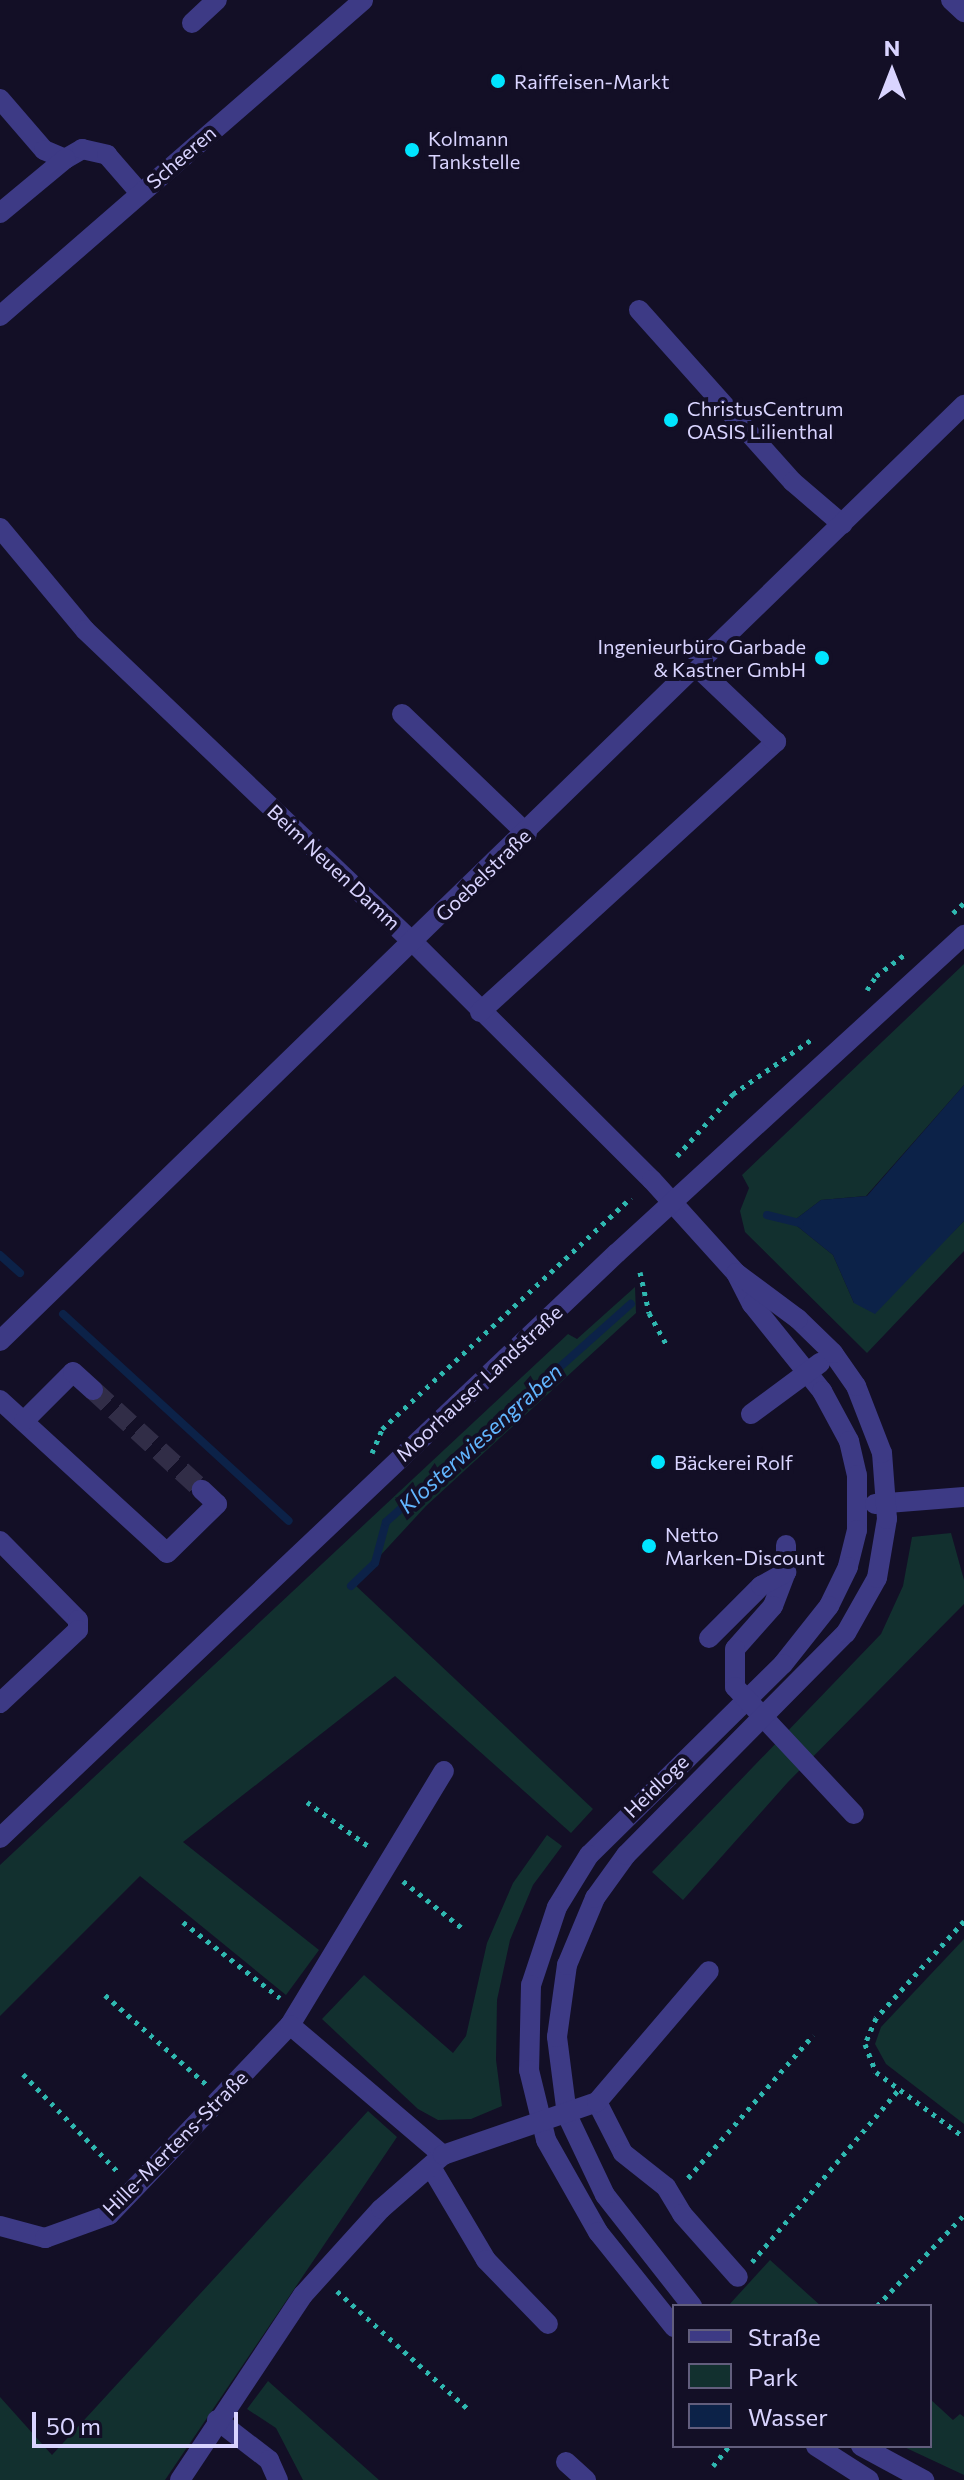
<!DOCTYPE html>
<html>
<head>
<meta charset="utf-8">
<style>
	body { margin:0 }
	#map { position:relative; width:964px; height:2480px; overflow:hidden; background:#130f26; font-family:Commissioner,sans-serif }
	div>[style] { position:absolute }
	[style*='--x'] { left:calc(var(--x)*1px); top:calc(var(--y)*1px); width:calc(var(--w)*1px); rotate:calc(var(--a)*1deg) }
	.green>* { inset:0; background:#12302f }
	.water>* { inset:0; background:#0c2248 }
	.stream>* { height:8px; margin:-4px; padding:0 4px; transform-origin:4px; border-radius:4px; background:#0c2248 }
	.minor-tunnel>* { height:20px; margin-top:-10px; transform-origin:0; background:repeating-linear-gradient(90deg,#312d47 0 20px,transparent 0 30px) }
	.path>* { height:5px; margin-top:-2.5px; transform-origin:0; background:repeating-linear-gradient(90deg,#2fb8b0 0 4px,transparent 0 10px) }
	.minor>* { height:20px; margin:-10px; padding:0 10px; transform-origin:10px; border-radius:10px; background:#3d3a85 }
	.dots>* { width:22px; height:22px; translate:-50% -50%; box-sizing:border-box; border:4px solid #130f26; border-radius:50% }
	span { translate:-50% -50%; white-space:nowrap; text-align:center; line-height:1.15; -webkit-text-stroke:8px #130f26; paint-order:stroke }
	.poi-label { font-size:20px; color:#d9d4ff }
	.left { translate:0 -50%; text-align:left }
	.right { translate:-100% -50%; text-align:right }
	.street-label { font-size:20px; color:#d9d4ff }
	.water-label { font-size:22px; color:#62b6ff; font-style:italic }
	.legend { position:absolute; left:672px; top:2304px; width:260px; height:144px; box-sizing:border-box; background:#130f26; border:2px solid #625e7d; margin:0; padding:10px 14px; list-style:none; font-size:24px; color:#d9d4ff }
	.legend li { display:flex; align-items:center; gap:16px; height:40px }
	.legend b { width:40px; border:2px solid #625e7d }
	.north { position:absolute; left:852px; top:32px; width:80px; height:80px; -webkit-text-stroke:6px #130f26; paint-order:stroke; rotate:0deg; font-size:22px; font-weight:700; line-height:32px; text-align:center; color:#d9d4ff }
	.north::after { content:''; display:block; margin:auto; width:28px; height:36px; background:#d9d4ff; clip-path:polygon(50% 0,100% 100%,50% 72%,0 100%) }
	.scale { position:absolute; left:32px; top:2412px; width:206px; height:36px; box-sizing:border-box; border:4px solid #d9d4ff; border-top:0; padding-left:10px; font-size:24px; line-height:28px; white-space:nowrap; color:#d9d4ff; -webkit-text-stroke:6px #130f26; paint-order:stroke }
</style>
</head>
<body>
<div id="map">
	<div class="green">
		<div style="clip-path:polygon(964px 964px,964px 1085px,866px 1196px,821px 1200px,792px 1222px,833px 1255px,854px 1303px,933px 1252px,964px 1221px,964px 1251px,867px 1353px,745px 1232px,740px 1211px,749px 1188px,742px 1175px)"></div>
		<div style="clip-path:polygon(635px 1287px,636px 1313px,426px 1506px,354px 1584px,593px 1809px,571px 1833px,395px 1676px,183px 1842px,319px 1950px,286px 1995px,140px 1876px,0 2016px,0 1865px,568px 1334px,577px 1339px)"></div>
		<div style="clip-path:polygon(951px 1533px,964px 1580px,964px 1604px,788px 1782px,683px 1900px,652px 1872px,881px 1634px,903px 1586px,912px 1537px)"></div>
		<div style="clip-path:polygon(547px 1835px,562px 1846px,533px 1885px,510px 1940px,497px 2000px,496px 2060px,502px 2106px,471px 2119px,438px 2120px,418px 2109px,322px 2019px,364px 1975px,453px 2053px,466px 2036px,487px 1943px,513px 1883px)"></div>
		<div style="clip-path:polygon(964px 1939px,964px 2124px,886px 2064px,875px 2044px,881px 2027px)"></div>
		<div style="clip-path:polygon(368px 2111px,397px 2137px,165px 2480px,0 2480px,0 2397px,52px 2455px)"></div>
		<div style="clip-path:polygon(770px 2260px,821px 2306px,728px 2306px)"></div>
		<div style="clip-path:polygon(268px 2381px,379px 2480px,303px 2480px,276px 2428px,247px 2409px)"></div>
		<div style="clip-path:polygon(930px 2399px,953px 2420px,960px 2414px,964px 2417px,964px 2475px,902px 2446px,930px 2446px)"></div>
	</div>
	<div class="water">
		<div style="clip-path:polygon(964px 1085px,964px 1221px,875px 1314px,854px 1303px,833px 1255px,792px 1222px,821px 1200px,867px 1196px)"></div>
	</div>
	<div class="stream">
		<div style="--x:767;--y:1215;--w:34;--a:14"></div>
		<div style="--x:0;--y:1255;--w:27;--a:42"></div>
		<div style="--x:63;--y:1314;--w:306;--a:42.5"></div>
		<div style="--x:351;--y:1586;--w:33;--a:-44"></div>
		<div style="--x:375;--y:1563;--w:42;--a:-75"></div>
		<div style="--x:386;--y:1522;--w:328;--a:-41.7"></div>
	</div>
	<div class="minor-tunnel">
		<div style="--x:93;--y:1390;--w:148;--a:42.5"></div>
	</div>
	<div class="path">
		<div style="--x:953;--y:913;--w:15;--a:-42"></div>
		<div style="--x:867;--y:990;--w:17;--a:-57"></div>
		<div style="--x:876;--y:976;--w:38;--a:-37"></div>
		<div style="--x:677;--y:1156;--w:84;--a:-47.9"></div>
		<div style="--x:733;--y:1094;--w:96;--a:-34.8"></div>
		<div style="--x:640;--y:1272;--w:42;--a:77.6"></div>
		<div style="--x:649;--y:1313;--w:35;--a:61"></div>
		<div style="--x:372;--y:1453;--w:26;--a:-67"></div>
		<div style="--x:382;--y:1429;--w:340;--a:-42.9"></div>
		<div style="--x:307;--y:1802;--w:79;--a:35.7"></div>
		<div style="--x:403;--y:1881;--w:75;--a:38.5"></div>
		<div style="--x:964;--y:1921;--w:131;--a:132.2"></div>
		<div style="--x:876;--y:2018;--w:28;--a:113"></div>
		<div style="--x:865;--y:2044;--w:30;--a:69"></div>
		<div style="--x:876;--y:2072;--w:109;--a:36.5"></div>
		<div style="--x:183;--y:1922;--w:123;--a:38.1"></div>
		<div style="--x:105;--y:1995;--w:135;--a:41.4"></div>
		<div style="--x:23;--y:2074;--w:139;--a:45.9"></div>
		<div style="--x:688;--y:2178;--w:190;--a:-48.8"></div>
		<div style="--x:752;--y:2262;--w:227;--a:-49.6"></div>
		<div style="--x:337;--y:2291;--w:175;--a:42"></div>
		<div style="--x:877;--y:2306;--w:126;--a:-46.3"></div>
		<div style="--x:713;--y:2466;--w:26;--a:-51"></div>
	</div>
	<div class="minor">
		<div style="--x:951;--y:0;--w:18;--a:43"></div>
		<div style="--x:192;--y:23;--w:34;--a:-43"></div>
		<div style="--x:0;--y:99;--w:67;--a:49.2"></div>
		<div style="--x:44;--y:150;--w:23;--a:23"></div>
		<div style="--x:65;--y:159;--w:20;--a:-30"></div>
		<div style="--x:82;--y:149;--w:26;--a:13"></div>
		<div style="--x:107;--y:155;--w:50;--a:49"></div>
		<div style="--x:0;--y:213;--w:85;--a:-39.7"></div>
		<div style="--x:639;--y:310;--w:231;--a:48.2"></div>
		<div style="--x:793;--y:482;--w:65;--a:40.6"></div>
		<div style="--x:0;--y:316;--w:481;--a:-41"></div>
		<div style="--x:0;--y:528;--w:133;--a:50.2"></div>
		<div style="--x:85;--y:630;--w:453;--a:43.6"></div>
		<div style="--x:413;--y:942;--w:337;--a:44.9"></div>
		<div style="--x:652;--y:1180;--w:125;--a:47.9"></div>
		<div style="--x:736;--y:1273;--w:35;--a:63"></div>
		<div style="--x:752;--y:1304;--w:112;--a:51.2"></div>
		<div style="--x:822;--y:1391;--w:57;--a:61.6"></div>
		<div style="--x:849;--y:1441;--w:35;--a:77"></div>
		<div style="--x:857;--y:1475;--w:55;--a:90"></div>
		<div style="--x:857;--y:1530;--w:38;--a:104"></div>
		<div style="--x:848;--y:1567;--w:43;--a:116"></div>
		<div style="--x:829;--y:1606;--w:74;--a:128.4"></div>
		<div style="--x:783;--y:1664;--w:272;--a:135.4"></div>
		<div style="--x:589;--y:1855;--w:61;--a:121.6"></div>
		<div style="--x:557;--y:1907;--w:82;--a:108.4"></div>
		<div style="--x:531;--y:1985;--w:85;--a:91.3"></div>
		<div style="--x:529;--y:2070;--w:72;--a:76.3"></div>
		<div style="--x:546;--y:2140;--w:106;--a:60.5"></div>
		<div style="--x:598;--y:2232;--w:122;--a:51.3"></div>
		<div style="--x:402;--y:714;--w:173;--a:43.8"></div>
		<div style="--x:480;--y:1012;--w:401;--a:-42.4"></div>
		<div style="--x:776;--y:742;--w:110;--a:-136.5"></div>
		<div style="--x:0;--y:1341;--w:1344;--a:-44.16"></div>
		<div style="--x:0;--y:1400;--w:226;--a:42.5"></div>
		<div style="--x:167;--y:1553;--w:70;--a:-44.4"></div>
		<div style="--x:217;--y:1504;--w:21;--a:-137"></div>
		<div style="--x:751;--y:1414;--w:86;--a:-36.5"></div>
		<div style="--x:24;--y:1421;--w:69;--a:-45"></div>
		<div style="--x:73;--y:1372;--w:27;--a:42"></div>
		<div style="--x:875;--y:1504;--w:89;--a:-4.5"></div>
		<div style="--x:0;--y:1541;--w:111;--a:45.4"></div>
		<div style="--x:78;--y:1620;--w:10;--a:90"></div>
		<div style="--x:78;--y:1630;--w:107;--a:136.9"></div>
		<div style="--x:786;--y:1545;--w:27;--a:90"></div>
		<div style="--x:786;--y:1572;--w:36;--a:111"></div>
		<div style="--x:773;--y:1606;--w:57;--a:131.5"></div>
		<div style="--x:735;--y:1649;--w:38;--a:90"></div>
		<div style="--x:735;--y:1687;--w:174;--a:46.9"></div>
		<div style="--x:709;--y:1638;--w:74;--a:-45"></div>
		<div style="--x:761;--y:1586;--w:29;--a:-29"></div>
		<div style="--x:0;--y:1838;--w:850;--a:-43.48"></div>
		<div style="--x:617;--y:1253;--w:471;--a:-42.5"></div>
		<div style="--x:290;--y:2025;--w:297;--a:-58.8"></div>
		<div style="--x:597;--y:2102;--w:57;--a:63"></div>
		<div style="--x:623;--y:2153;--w:55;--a:38.3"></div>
		<div style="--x:666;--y:2187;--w:31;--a:59"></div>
		<div style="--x:682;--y:2214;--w:84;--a:48.4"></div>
		<div style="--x:431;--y:2167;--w:108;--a:59.4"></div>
		<div style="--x:486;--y:2260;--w:89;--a:45.9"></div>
		<div style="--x:0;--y:2226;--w:47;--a:14.9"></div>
		<div style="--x:45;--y:2238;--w:68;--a:-19.8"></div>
		<div style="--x:109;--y:2215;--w:262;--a:-46.4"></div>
		<div style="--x:290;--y:2025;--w:201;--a:40.4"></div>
		<div style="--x:692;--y:2306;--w:141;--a:-128.1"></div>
		<div style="--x:605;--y:2195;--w:89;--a:-115.4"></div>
		<div style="--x:567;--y:2115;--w:79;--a:-97.3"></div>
		<div style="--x:557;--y:2037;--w:73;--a:-82.1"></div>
		<div style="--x:567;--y:1965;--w:73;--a:-67.3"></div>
		<div style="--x:595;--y:1898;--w:53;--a:-54.2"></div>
		<div style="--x:626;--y:1855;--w:313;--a:-45.3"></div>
		<div style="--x:846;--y:1633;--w:63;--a:-60.6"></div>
		<div style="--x:877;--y:1578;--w:60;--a:-80.4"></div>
		<div style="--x:887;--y:1519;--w:66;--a:-94.3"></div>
		<div style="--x:882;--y:1453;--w:72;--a:-111.2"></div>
		<div style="--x:856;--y:1386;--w:40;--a:-124.9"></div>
		<div style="--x:833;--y:1353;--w:49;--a:-135.8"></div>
		<div style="--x:798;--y:1319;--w:77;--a:-143.4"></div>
		<div style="--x:217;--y:2420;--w:66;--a:37.6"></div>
		<div style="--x:269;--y:2460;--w:22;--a:66"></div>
		<div style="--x:816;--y:2446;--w:63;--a:32.7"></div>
		<div style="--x:861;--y:2446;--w:72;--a:28.4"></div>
		<div style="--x:566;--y:2462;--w:27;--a:42"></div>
		<div style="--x:180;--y:2480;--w:222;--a:-56.4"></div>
		<div style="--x:303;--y:2295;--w:116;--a:-47.8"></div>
		<div style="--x:381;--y:2209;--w:82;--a:-41.1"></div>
		<div style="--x:443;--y:2155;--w:163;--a:-19"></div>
		<div style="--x:597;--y:2102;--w:172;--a:-49.5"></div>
	</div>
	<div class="dots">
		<div style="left:498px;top:81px;background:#00e5ff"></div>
		<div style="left:412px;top:150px;background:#00e5ff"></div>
		<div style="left:671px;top:420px;background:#00e5ff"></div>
		<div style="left:822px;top:658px;background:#00e5ff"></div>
		<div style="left:658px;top:1462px;background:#00e5ff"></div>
		<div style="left:649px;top:1546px;background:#00e5ff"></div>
	</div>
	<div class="poi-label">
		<span class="left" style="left:514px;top:81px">Raiffeisen-Markt</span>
		<span class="left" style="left:428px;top:150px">Kolmann<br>Tankstelle</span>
		<span class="left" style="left:687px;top:420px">ChristusCentrum<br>OASIS Lilienthal</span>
		<span class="right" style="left:806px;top:658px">Ingenieurbüro Garbade<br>&amp; Kastner GmbH</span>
		<span class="left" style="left:674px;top:1462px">Bäckerei Rolf</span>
		<span class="left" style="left:665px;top:1546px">Netto<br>Marken-Discount</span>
	</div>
	<div class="street-label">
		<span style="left:181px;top:157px;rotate:-41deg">Scheeren</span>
		<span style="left:334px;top:867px;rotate:43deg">Beim Neuen Damm</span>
		<span style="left:483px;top:875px;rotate:-44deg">Goebelstraße</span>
		<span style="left:479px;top:1383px;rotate:-43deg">Moorhauser Landstraße</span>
		<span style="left:656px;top:1786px;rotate:-44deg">Heidloge</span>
		<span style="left:175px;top:2143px;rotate:-45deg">Hille-Mertens-Straße</span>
	</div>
	<div class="water-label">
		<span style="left:480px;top:1438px;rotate:-42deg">Klosterwiesengraben</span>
	</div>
	<ul class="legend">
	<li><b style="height:10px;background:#3d3a85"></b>Straße</li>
	<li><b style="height:22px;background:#12302f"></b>Park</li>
	<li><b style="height:22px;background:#0c2248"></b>Wasser</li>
	</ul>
	<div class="north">N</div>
	<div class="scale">50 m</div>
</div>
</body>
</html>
